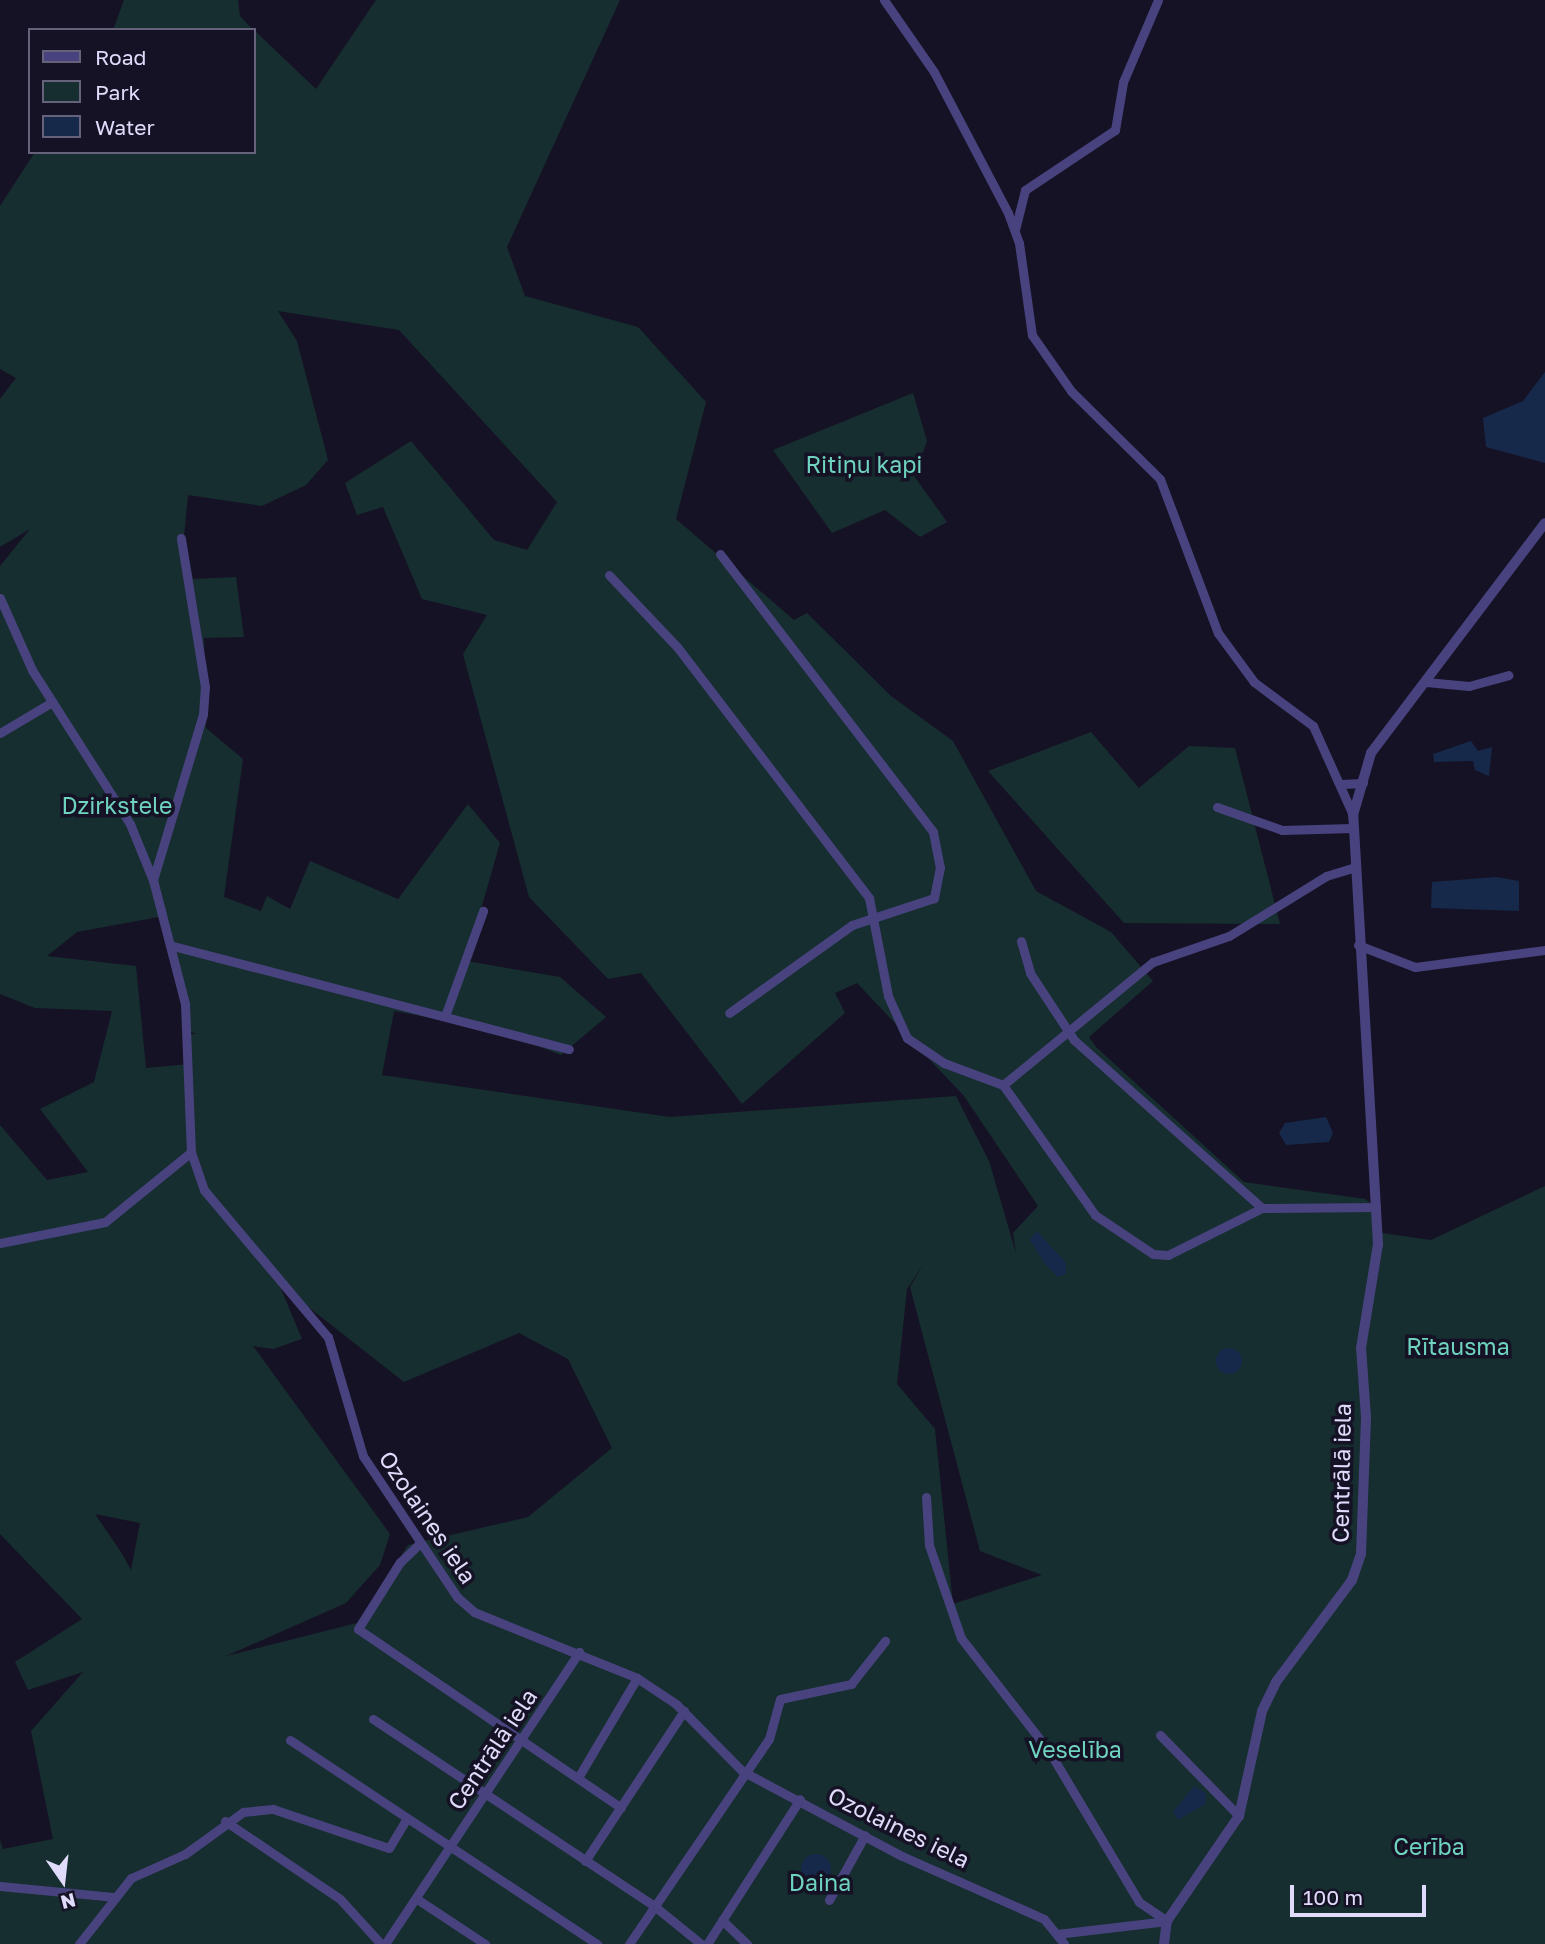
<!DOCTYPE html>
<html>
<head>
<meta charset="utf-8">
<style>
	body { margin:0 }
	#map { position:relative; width:1545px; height:1944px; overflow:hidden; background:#161225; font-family:"Golos Text",sans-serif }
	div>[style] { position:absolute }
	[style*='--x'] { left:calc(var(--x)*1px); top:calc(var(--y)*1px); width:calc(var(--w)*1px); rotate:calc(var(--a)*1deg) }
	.green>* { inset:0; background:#162e2f }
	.water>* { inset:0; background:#16294a }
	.round { border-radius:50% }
	.minor>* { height:9px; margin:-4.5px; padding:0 4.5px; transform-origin:4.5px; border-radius:4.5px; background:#48437f }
	.tertiary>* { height:10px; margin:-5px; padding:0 5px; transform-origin:5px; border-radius:5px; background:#48437f }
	span { translate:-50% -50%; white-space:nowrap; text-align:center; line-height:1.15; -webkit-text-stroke:7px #161225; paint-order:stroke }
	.park-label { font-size:23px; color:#6ed3bf }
	.street-label { font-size:23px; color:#e0dbfb }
	.legend { position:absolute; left:28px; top:28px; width:228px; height:126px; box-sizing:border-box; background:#161225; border:2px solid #67627b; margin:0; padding:9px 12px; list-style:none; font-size:21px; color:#e0dbfb }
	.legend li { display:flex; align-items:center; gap:14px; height:35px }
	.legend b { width:35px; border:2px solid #67627b }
	.north { position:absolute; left:28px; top:1846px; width:70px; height:70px; -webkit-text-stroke:5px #161225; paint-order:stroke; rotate:166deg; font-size:19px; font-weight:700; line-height:28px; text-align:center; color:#e0dbfb }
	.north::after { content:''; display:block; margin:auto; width:24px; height:32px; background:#e0dbfb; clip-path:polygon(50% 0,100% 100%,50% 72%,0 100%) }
	.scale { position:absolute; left:1290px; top:1885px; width:136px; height:32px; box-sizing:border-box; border:4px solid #e0dbfb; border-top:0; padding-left:9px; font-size:21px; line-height:24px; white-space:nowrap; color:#e0dbfb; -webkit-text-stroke:5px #161225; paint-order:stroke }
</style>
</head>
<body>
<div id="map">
	<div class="green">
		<div style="clip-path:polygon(124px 0,238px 0,240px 16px,253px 30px,113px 30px)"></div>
		<div style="clip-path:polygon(evenodd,376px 0,620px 0,507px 247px,525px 296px,638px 327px,706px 402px,676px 519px,794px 620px,807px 613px,891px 696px,953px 741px,1036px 891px,1111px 932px,1153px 981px,1089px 1037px,1096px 1047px,1244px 1182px,1365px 1199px,1376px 1207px,1375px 1232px,1431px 1240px,1545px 1186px,1545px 1944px,0 1944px,0 1840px,3px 1849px,53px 1839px,31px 1731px,83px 1672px,28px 1690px,15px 1662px,82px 1619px,0 1534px,0 1125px,47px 1180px,88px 1172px,40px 1109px,94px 1082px,112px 1011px,35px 1008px,0 994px,0 566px,30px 529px,0 547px,0 399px,16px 378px,0 369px,0 206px,35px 152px,254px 152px,254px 30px,316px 89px,376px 0,278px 311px,399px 330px,557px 502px,527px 550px,494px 540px,411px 441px,345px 483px,357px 515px,383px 507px,422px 599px,487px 615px,463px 654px,529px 897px,608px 979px,641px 973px,742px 1104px,845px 1013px,835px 993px,857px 983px,964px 1096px,1038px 1206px,1013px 1233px,1016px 1253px,989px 1161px,956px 1096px,670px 1117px,382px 1075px,394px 1011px,497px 1030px,561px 1055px,606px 1017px,560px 977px,466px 961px,500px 843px,468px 804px,398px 899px,310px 861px,290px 909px,267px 896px,261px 911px,224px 897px,243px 759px,206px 728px,204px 638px,244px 637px,236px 577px,193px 579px,184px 536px,188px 495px,262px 506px,306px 485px,328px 460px,297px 341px,278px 311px,376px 0,164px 916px,189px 1031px,197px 1034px,191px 1034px,190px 1064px,146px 1068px,136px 966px,47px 956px,77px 932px,164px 916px,376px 0,923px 1265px,910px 1287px,980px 1551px,1042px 1575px,953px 1604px,935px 1429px,897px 1384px,907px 1289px,923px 1265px,376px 0,279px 1284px,404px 1382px,519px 1333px,568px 1359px,612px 1448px,528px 1517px,408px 1545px,357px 1623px,226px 1656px,346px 1603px,380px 1565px,390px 1534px,253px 1346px,273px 1349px,302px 1339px,279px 1284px,376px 0,95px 1514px,140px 1523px,131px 1570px,121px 1552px,95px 1514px)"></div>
		<div style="clip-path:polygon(913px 393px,927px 441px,914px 476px,947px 522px,920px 537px,885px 510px,832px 533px,773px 450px)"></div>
		<div style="clip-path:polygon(1091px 732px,1139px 788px,1189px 746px,1235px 748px,1280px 924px,1124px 923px,988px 771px)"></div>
	</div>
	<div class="water">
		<div style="clip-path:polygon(1545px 372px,1545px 463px,1486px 447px,1483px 418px,1523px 401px)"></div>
		<div style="clip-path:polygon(1471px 741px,1478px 751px,1492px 747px,1489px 776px,1475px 770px,1473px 761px,1434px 762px,1433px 754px)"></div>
		<div style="clip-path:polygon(1496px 877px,1519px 881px,1519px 911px,1431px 908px,1432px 882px)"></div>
		<div style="clip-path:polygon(1326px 1117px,1333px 1133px,1329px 1142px,1286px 1145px,1279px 1133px,1285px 1123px)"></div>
		<div style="clip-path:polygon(1037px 1231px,1066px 1263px,1066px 1274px,1058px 1277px,1045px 1264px,1030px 1240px)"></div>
		<div class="round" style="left:1216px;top:1348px;width:26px;height:26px"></div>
		<div style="clip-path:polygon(1194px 1786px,1206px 1793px,1205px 1804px,1178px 1820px,1173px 1812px)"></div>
		<div class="round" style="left:801px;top:1854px;width:30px;height:30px"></div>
	</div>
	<div class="minor">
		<div style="--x:884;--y:0;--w:88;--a:55.2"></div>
		<div style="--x:934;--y:72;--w:159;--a:62.3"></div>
		<div style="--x:1008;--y:213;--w:32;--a:70"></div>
		<div style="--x:1019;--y:243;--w:93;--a:82"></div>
		<div style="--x:1032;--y:335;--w:68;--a:55.1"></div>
		<div style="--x:1071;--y:391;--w:125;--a:44.7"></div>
		<div style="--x:1160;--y:479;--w:165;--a:69.4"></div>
		<div style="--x:1218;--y:633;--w:61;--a:53.7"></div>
		<div style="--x:1254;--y:682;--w:74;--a:36.7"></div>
		<div style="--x:1313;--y:726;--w:98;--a:65.8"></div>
		<div style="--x:1015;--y:230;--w:41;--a:-76"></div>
		<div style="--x:1025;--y:190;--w:108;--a:-33.7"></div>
		<div style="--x:1115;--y:130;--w:49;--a:-80.5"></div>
		<div style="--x:1123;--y:82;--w:89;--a:-66.9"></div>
		<div style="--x:720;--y:554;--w:350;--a:52.5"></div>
		<div style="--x:933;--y:832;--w:36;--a:79"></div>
		<div style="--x:940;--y:867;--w:32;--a:101"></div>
		<div style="--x:934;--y:898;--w:86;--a:161.8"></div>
		<div style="--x:852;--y:925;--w:151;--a:144.4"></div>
		<div style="--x:609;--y:575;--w:100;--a:46.6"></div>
		<div style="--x:678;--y:648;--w:315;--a:52.6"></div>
		<div style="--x:869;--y:898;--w:100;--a:79"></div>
		<div style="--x:888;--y:996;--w:46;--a:65.7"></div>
		<div style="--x:907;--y:1038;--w:45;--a:34"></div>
		<div style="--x:944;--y:1063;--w:63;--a:20.4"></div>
		<div style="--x:1003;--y:1085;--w:159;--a:54.7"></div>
		<div style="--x:1095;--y:1215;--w:70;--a:33.9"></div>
		<div style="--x:1153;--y:1254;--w:15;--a:4"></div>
		<div style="--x:1168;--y:1255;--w:105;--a:-26.6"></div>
		<div style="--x:0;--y:598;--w:79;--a:66"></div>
		<div style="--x:32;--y:670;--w:183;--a:57.5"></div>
		<div style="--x:130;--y:824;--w:61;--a:67.7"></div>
		<div style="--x:153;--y:880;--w:128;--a:75.5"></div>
		<div style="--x:185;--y:1004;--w:148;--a:87.7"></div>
		<div style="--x:191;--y:1152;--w:40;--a:71.1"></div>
		<div style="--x:204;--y:1190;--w:192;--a:49.9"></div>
		<div style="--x:328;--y:1337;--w:124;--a:73.6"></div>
		<div style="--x:363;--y:1456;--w:169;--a:56.3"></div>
		<div style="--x:457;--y:1597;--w:23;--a:41"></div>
		<div style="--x:474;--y:1612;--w:176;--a:22"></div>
		<div style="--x:637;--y:1678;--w:47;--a:33.7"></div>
		<div style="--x:676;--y:1704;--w:94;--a:45.4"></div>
		<div style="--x:742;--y:1771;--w:181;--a:28"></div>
		<div style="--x:902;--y:1856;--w:155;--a:23.9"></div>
		<div style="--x:1044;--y:1919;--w:32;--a:51"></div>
		<div style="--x:1426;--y:682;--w:43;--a:5.3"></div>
		<div style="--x:1469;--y:686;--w:41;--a:-15.4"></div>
		<div style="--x:0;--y:733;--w:61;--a:-30.8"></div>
		<div style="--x:1342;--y:784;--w:21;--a:-3"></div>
		<div style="--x:1217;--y:807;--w:69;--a:19.5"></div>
		<div style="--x:1282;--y:830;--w:70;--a:-1.6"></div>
		<div style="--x:153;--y:880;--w:173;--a:-73.2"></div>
		<div style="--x:203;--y:714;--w:27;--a:-86"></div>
		<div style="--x:205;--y:687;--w:151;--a:-99.2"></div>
		<div style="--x:1021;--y:941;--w:33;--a:74"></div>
		<div style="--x:1030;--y:973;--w:80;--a:56.7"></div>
		<div style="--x:1074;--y:1040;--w:252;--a:41.8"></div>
		<div style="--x:1262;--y:1208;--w:114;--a:-0.5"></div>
		<div style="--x:1358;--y:945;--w:61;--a:21.1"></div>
		<div style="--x:1415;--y:967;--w:131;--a:-7.5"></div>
		<div style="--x:173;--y:946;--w:409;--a:14.6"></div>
		<div style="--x:445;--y:1016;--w:112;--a:-70.1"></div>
		<div style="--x:1003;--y:1085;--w:194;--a:-39.4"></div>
		<div style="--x:1153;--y:962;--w:80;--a:-18.9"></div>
		<div style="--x:1229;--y:936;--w:114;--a:-31.7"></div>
		<div style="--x:1326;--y:876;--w:27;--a:-17"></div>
		<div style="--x:0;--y:1243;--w:107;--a:-11.3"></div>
		<div style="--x:105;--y:1222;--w:111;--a:-39.1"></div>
		<div style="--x:926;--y:1497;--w:48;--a:86.4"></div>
		<div style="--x:929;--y:1545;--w:98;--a:71"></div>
		<div style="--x:961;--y:1638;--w:143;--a:52.1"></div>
		<div style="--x:1049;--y:1751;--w:176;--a:59.2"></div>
		<div style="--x:1139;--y:1902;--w:34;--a:34"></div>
		<div style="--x:1167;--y:1921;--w:111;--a:173.3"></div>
		<div style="--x:420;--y:1543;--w:28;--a:136"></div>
		<div style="--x:400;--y:1562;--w:79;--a:122.1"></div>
		<div style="--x:358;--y:1629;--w:318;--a:34.2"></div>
		<div style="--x:373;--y:1719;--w:336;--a:33.6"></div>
		<div style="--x:653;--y:1905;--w:62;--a:39.1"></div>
		<div style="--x:1160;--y:1735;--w:113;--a:45.7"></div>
		<div style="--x:290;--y:1740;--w:369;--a:33.6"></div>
		<div style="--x:579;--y:1776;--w:114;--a:-59.4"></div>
		<div style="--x:225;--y:1821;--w:139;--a:34.1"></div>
		<div style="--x:340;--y:1899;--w:61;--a:47.7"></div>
		<div style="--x:585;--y:1861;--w:180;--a:-56.6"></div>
		<div style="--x:0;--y:1886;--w:116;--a:5.5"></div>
		<div style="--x:417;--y:1899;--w:82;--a:33.5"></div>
		<div style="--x:829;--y:1900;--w:74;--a:-61"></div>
		<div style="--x:722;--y:1920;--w:35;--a:44"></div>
		<div style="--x:79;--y:1944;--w:84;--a:-51.8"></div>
		<div style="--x:131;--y:1878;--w:59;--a:-24"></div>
		<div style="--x:185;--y:1854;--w:72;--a:-35.9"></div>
		<div style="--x:243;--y:1812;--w:30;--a:-6"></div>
		<div style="--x:273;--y:1809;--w:122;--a:18.6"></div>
		<div style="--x:389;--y:1848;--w:35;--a:-59"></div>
		<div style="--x:385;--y:1944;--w:351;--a:-56.4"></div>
		<div style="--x:629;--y:1944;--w:248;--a:-55.7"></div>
		<div style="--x:769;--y:1739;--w:41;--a:-74.6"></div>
		<div style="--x:780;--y:1699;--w:73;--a:-11.9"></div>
		<div style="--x:851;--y:1684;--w:55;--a:-51.7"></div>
		<div style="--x:707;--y:1944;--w:172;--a:-57.3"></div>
	</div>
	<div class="tertiary">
		<div style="--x:1164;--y:1944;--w:23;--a:-83"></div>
		<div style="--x:1167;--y:1921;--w:127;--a:-55.6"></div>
		<div style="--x:1239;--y:1816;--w:107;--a:-77.6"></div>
		<div style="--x:1262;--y:1711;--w:32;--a:-64"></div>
		<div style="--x:1276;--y:1682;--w:127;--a:-53.3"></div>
		<div style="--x:1352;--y:1580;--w:28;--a:-71"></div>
		<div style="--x:1361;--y:1554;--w:137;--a:-87.9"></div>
		<div style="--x:1366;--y:1417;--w:69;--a:-94.1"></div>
		<div style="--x:1361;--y:1348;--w:105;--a:-80.7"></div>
		<div style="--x:1378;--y:1244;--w:430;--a:-93.3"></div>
		<div style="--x:1353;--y:815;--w:65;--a:-73.8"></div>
		<div style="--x:1371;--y:753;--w:288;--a:-52.9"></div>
	</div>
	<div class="park-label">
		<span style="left:864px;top:464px">Ritiņu kapi</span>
		<span style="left:117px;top:805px">Dzirkstele</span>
		<span style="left:1458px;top:1346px">Rītausma</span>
		<span style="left:1075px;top:1749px">Veselība</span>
		<span style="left:1429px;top:1846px">Cerība</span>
		<span style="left:820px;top:1882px">Daina</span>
	</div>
	<div class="street-label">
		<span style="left:1341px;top:1473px;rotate:-89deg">Centrālā iela</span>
		<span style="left:428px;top:1517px;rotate:56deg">Ozolaines iela</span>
		<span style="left:492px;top:1749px;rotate:-56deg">Centrālā iela</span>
		<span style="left:899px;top:1827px;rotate:26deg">Ozolaines iela</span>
	</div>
	<ul class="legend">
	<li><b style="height:9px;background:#48437f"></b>Road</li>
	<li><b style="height:19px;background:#162e2f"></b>Park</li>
	<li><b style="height:19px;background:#16294a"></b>Water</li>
	</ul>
	<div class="north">N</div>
	<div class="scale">100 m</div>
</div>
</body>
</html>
